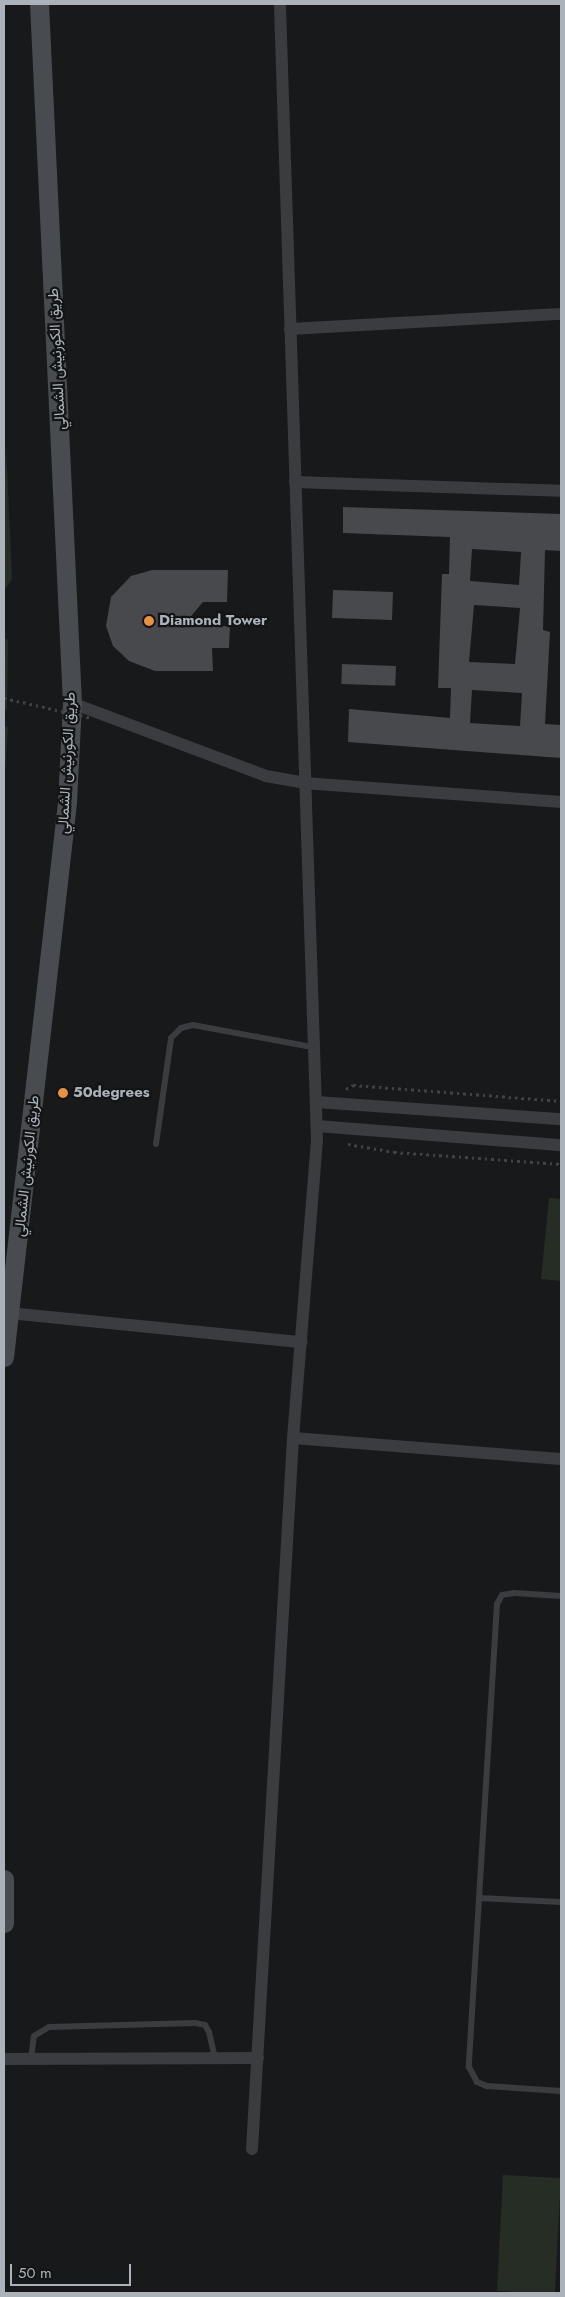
<!DOCTYPE html>
<html>
<head>
<meta charset="utf-8">
<style>
	body { margin:0 }
	#map { position:relative; width:565px; height:2297px; overflow:hidden; background:#18191a; font-family:Jost,Vazirmatn,sans-serif }
	div>[style] { position:absolute }
	[style*='--x'] { left:calc(var(--x)*1px); top:calc(var(--y)*1px); width:calc(var(--w)*1px); rotate:calc(var(--a)*1deg) }
	.green>* { inset:0; background:#252d25; transform-origin:0 0 }
	.building>* { inset:0; background:#48494d; transform-origin:0 0 }
	.path>* { height:3px; margin-top:-1.5px; transform-origin:0; background:repeating-linear-gradient(90deg,#404346 0 2.5px,transparent 0 6.5px) }
	.service>* { height:6px; margin:-3px; padding:0 3px; transform-origin:3px; border-radius:3px; background:#3a3c3f }
	.minor>* { height:12px; margin:-6px; padding:0 6px; transform-origin:6px; border-radius:6px; background:#3a3c3f }
	.secondary>* { height:19px; margin:-9.5px; padding:0 9.5px; transform-origin:9.5px; border-radius:9.5px; background:#484b4f }
	.path-bridge>* { height:3px; margin-top:-1.5px; transform-origin:0; background:repeating-linear-gradient(90deg,#404346 0 2.5px,transparent 0 6.5px) }
	.dots>* { width:14px; height:14px; translate:-50% -50%; box-sizing:border-box; border:2px solid #131416; border-radius:50% }
	span { translate:-50% -50%; white-space:nowrap; text-align:center; line-height:1.15; -webkit-text-stroke:4.5px #131416; paint-order:stroke }
	.street-label { font-size:15px; color:#abb2b9 }
	.poi-label { font-size:15px; color:#abb2b9; font-weight:700 }
	.left { translate:0 -50%; text-align:left }
	.frame { position:absolute; inset:0; border:5px solid #abb2b9; pointer-events:none }
	.scale { position:absolute; left:10px; top:2264px; width:121px; height:22px; box-sizing:border-box; border:2px solid #abb2b9; border-top:0; padding-left:6px; font-size:15px; line-height:18px; white-space:nowrap; color:#abb2b9; -webkit-text-stroke:4px #131416; paint-order:stroke }
</style>
</head>
<body>
<div id="map">
	<div class="green">
		<div style="clip-path:polygon(6px 444px,12px 579px,4px 591px,4px 516px)"></div>
		<div style="clip-path:polygon(4px 638px,8px 640px,7px 711px,4px 708px)"></div>
		<div style="clip-path:polygon(4px 726px,8px 727px,4px 787px)"></div>
		<div style="clip-path:polygon(549px 1198px,561px 1199px,561px 1281px,541px 1279px)"></div>
		<div style="left:503px;top:2175px;width:58px;height:116px;rotate:3deg"></div>
	</div>
	<div class="building">
		<div style="clip-path:polygon(evenodd,343px 507px,561px 514px,561px 551px,545px 550px,543px 630px,550px 632px,545px 724px,561px 725px,561px 758px,348px 742px,349px 709px,450px 718px,451px 688px,438px 688px,442px 574px,449px 574px,450px 537px,343px 533px,343px 507px,472px 549px,521px 552px,519px 585px,470px 581px,472px 549px,343px 507px,474px 605px,520px 608px,515px 664px,469px 662px,474px 605px,343px 507px,472px 690px,522px 693px,520px 726px,470px 723px,472px 690px)"></div>
		<div style="clip-path:polygon(152px 570px,228px 570px,227px 602px,203px 602px,192px 615px,193px 627px,230px 626px,229px 648px,212px 648px,213px 671px,155px 671px,129px 661px,113px 646px,106px 626px,111px 597px,131px 576px)"></div>
		<div style="left:333px;top:590px;width:60px;height:28px;rotate:2deg"></div>
		<div style="left:342px;top:664px;width:54px;height:20px;rotate:2deg"></div>
	</div>
	<div class="path">
		<div style="--x:346;--y:1089;--w:8;--a:-30"></div>
		<div style="--x:353;--y:1085;--w:209;--a:4.4"></div>
		<div style="--x:348;--y:1144;--w:47;--a:9.9"></div>
		<div style="--x:394;--y:1152;--w:167;--a:4.1"></div>
	</div>
	<div class="service">
		<div style="--x:156;--y:1144;--w:107;--a:-81.9"></div>
		<div style="--x:171;--y:1038;--w:14;--a:-45"></div>
		<div style="--x:181;--y:1028;--w:12;--a:-14"></div>
		<div style="--x:193;--y:1025;--w:121;--a:10.5"></div>
		<div style="--x:561;--y:1596;--w:47;--a:-176.3"></div>
		<div style="--x:514;--y:1593;--w:12;--a:171"></div>
		<div style="--x:502;--y:1595;--w:10;--a:119"></div>
		<div style="--x:497;--y:1604;--w:464;--a:93.5"></div>
		<div style="--x:469;--y:2067;--w:17;--a:62"></div>
		<div style="--x:477;--y:2082;--w:11;--a:22"></div>
		<div style="--x:487;--y:2086;--w:74;--a:3.9"></div>
		<div style="--x:479;--y:1898;--w:82;--a:2.8"></div>
		<div style="--x:31;--y:2059;--w:23;--a:-83"></div>
		<div style="--x:34;--y:2036;--w:17;--a:-31"></div>
		<div style="--x:49;--y:2027;--w:146;--a:-1.6"></div>
		<div style="--x:195;--y:2023;--w:10;--a:11"></div>
		<div style="--x:205;--y:2025;--w:8;--a:60"></div>
		<div style="--x:209;--y:2032;--w:27;--a:77"></div>
	</div>
	<div class="minor">
		<div style="--x:290;--y:329;--w:271;--a:-3.2"></div>
		<div style="--x:295;--y:482;--w:266;--a:1.9"></div>
		<div style="--x:72;--y:703;--w:207;--a:20.6"></div>
		<div style="--x:266;--y:776;--w:39;--a:10"></div>
		<div style="--x:304;--y:783;--w:258;--a:4.2"></div>
		<div style="--x:316;--y:1102;--w:246;--a:4"></div>
		<div style="--x:317;--y:1126;--w:245;--a:4.5"></div>
		<div style="--x:9;--y:1313;--w:294;--a:5.7"></div>
		<div style="--x:293;--y:1438;--w:269;--a:4.5"></div>
		<div style="--x:4;--y:2059;--w:254;--a:-0.2"></div>
		<div style="--x:252;--y:2149;--w:712;--a:-86.7"></div>
		<div style="--x:293;--y:1438;--w:299;--a:-85.4"></div>
		<div style="--x:317;--y:1140;--w:1137;--a:-91.87"></div>
	</div>
	<div class="secondary">
		<div style="--x:4;--y:1357;--w:559;--a:-83.52"></div>
		<div style="--x:67;--y:802;--w:99;--a:-87.1"></div>
		<div style="--x:72;--y:703;--w:700;--a:-92.7"></div>
		<div style="--x:4;--y:1879;--w:44;--a:90"></div>
	</div>
	<div class="path-bridge">
		<div style="--x:4;--y:698;--w:90;--a:12.8"></div>
	</div>
	<div class="dots">
		<div style="left:149px;top:621px;background:#e99141"></div>
		<div style="left:63px;top:1093px;background:#e99141"></div>
	</div>
	<div class="street-label">
		<span style="left:57px;top:359px;rotate:-93deg">طريق الكورنيش الشمالي</span>
		<span style="left:67px;top:763px;rotate:-87deg">طريق الكورنيش الشمالي</span>
		<span style="left:27px;top:1166px;rotate:-84deg">طريق الكورنيش الشمالي</span>
	</div>
	<div class="poi-label">
		<span class="left" style="left:159px;top:621px">Diamond Tower</span>
		<span class="left" style="left:73px;top:1093px">50degrees</span>
	</div>
	<div class="frame"></div>
	<div class="scale">50 m</div>
</div>
</body>
</html>
